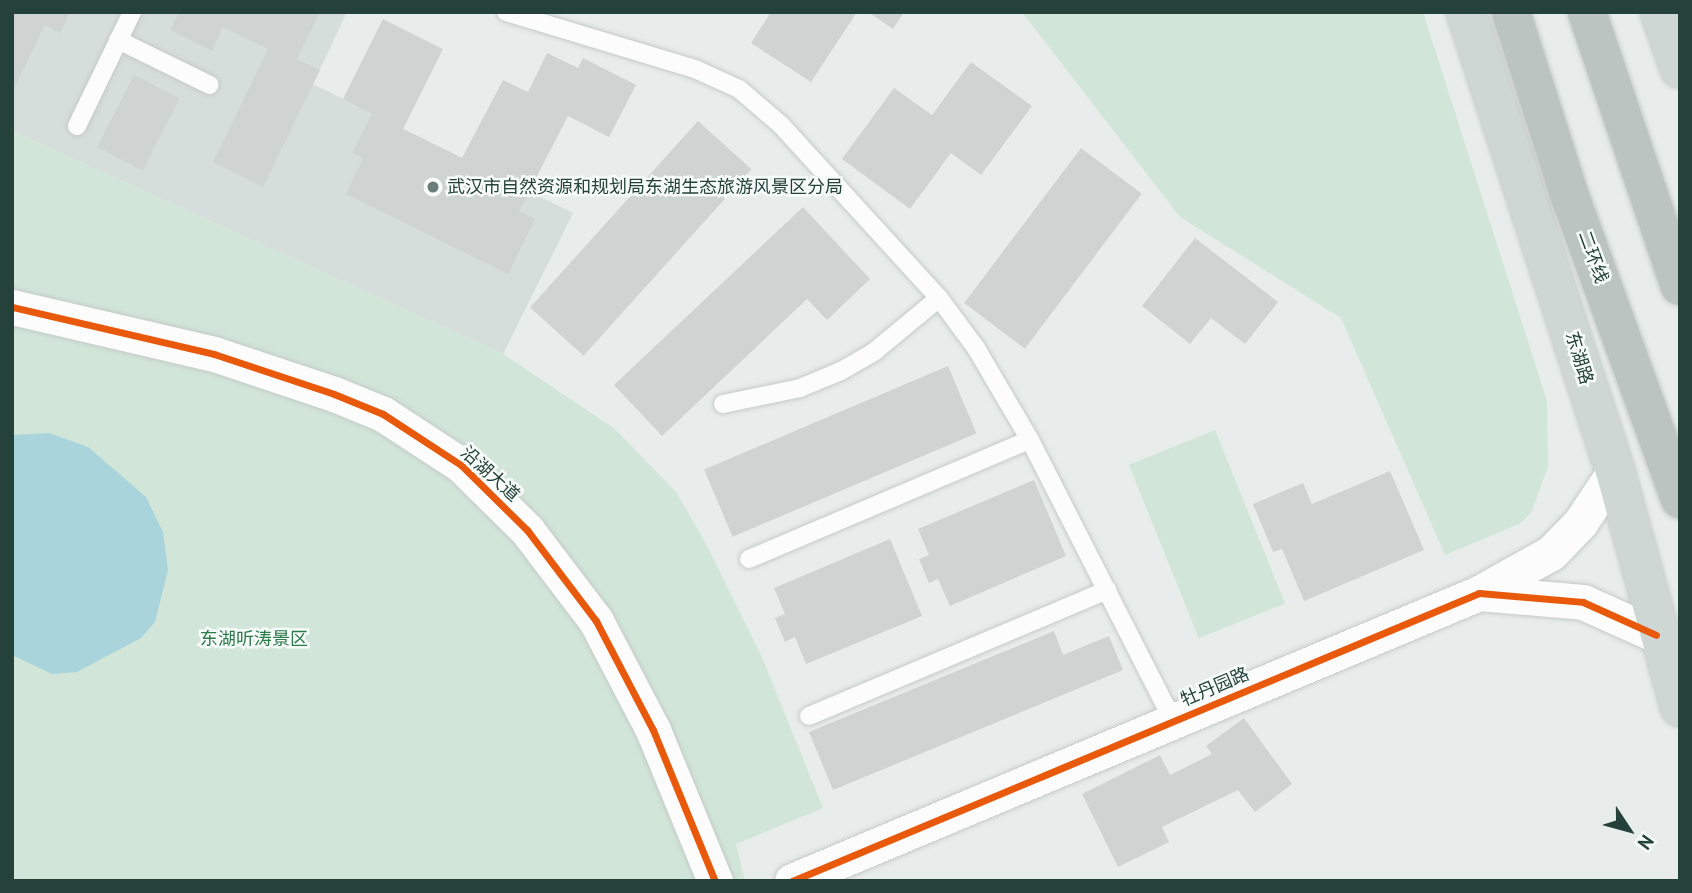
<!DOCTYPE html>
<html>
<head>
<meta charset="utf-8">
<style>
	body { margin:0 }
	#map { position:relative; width:1692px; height:893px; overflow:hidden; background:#e8edeb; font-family:"PT Sans","Noto Sans SC",sans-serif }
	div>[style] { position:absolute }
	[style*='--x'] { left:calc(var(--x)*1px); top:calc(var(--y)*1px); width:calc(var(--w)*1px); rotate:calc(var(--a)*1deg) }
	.built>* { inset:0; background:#d6dedb }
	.green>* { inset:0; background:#d1e6d8; transform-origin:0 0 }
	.water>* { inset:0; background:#a9d4db }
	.building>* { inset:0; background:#cfd4d2; transform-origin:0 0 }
	.roads { filter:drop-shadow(0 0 2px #c5cac8) drop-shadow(0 0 2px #c5cac8) }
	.lane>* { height:18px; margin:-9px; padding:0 9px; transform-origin:9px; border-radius:9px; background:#fcfcfc }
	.street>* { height:35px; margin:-17.5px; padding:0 17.5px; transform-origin:17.5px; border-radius:17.5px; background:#fcfcfc }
	.primary>* { height:38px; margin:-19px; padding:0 19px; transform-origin:19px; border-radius:19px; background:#cfd7d5 }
	.highway>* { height:38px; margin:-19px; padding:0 19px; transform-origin:19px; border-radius:19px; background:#bcc4c2 }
	.cycleway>* { height:7px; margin:-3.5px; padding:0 3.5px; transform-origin:3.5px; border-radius:3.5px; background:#e8590c }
	.dots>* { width:19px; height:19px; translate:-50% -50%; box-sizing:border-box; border:4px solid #f7fbf9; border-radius:50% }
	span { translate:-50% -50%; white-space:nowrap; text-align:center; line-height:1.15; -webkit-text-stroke:5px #f7fbf9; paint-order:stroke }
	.poi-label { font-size:18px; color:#24423a }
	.left { translate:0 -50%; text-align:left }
	.street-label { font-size:18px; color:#24423a }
	.park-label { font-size:18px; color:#2d7a4b }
	.frame { position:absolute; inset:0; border:14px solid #24423a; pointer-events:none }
	.north { position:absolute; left:1594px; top:795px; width:70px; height:70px; -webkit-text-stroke:5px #f7fbf9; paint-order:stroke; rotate:126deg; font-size:19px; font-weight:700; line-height:28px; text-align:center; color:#24423a }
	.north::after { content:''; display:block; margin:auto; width:24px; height:32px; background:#24423a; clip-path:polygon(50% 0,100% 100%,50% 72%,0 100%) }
</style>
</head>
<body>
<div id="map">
	<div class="built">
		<div style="clip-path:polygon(12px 12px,347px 12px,313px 84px,573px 213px,503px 354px,12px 131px)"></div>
	</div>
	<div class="green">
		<div style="clip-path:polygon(1022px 12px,1423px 12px,1547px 401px,1548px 467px,1531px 513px,1519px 524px,1445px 555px,1341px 318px,1180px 217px)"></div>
		<div style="clip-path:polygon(12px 131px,503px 354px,615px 429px,676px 492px,704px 540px,761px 655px,823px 808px,736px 844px,745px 881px,12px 881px)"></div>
		<div style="left:1215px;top:430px;width:187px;height:93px;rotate:68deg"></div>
	</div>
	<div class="water">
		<div style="clip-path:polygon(49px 433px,88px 447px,146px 497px,163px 532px,168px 570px,155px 622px,141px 638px,77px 672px,52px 674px,12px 655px,12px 435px)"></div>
	</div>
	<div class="building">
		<div style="clip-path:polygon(12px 12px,70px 12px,60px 33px,45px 25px,12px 93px)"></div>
		<div style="clip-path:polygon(179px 12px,320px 12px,297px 59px,320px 70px,263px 187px,213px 162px,268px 49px,223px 27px,212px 51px,170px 30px)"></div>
		<div style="clip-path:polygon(771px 12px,857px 12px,811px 82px,751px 43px)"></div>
		<div style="clip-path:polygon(868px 12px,904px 12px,893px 29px)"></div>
		<div style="clip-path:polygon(383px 19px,443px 49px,403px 129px,462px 158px,503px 80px,528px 92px,547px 53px,578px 68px,583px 58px,636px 85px,609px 137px,568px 116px,519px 211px,535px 219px,508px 274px,346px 194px,363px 158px,352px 153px,372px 114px,343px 99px)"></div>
		<div style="clip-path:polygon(971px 62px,1032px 106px,981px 175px,951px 153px,910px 209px,842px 159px,894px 88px,932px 115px)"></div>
		<div style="left:134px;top:75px;width:51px;height:81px;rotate:27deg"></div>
		<div style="left:698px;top:121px;width:72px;height:251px;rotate:42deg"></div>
		<div style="left:1081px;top:148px;width:76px;height:194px;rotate:37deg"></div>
		<div style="clip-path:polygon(803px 207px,870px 279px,827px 320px,807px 299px,662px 436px,614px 385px)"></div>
		<div style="clip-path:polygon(1195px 238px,1278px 302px,1245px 344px,1211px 318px,1190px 344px,1142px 306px)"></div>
		<div style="left:948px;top:366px;width:73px;height:265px;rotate:67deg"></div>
		<div style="clip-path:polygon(1390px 471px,1424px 550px,1304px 601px,1282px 549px,1273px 552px,1253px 504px,1303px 483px,1312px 504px)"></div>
		<div style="clip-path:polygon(1034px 480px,1066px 556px,950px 606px,938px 579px,929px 583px,919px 559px,929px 555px,918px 529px)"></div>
		<div style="clip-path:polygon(890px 539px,922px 616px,806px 664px,795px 637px,785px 642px,775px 618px,785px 614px,774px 588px)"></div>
		<div style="clip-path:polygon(1054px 631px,1063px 655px,1109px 636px,1123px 670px,833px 790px,809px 732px)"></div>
		<div style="clip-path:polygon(1244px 718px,1292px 784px,1255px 812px,1238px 790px,1162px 827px,1169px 842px,1118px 867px,1082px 794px,1160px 755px,1170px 775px,1212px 754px,1206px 746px)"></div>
	</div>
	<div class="roads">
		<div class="lane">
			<div style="--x:506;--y:12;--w:197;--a:16.8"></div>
			<div style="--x:695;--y:69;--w:48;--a:24.4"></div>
			<div style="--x:739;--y:89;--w:55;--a:40.6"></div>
			<div style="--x:781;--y:125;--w:234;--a:47.6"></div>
			<div style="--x:939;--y:298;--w:62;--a:53.5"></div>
			<div style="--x:976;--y:348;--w:107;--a:59.6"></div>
			<div style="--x:1030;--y:440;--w:315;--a:63"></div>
			<div style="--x:118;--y:40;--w:102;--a:26.1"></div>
			<div style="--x:77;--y:126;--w:127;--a:-64.2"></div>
			<div style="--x:723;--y:404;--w:79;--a:-11.7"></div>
			<div style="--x:800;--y:388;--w:44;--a:-22.5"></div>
			<div style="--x:841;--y:371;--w:39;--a:-30"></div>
			<div style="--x:875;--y:351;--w:83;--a:-39.6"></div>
			<div style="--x:749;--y:559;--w:305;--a:-23"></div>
			<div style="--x:809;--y:716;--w:324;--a:-22.9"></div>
		</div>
		<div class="street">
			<div style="--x:12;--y:307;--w:207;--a:13.1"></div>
			<div style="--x:214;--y:354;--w:126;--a:18.4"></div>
			<div style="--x:334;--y:394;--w:53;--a:22.2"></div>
			<div style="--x:383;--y:414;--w:93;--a:33.2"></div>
			<div style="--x:461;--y:465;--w:93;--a:44.6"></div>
			<div style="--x:527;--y:530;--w:114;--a:52.8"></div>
			<div style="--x:596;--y:621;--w:123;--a:62.4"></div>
			<div style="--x:653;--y:730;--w:163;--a:67.7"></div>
			<div style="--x:1479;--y:593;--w:82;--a:-29.1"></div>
			<div style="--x:1551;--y:553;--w:42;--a:-46"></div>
			<div style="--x:1580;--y:523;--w:63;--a:-56.1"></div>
			<div style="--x:792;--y:881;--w:745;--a:-22.74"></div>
			<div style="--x:1479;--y:593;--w:104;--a:4.9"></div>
			<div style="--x:1583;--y:602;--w:80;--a:24.3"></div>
		</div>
		<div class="primary">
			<div style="--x:1466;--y:12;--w:483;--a:72"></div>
			<div style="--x:1615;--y:471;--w:245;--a:74.6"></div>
			<div style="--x:1660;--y:12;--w:60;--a:70.7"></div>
		</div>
		<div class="highway">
			<div style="--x:1511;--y:12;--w:188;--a:72.3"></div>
			<div style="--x:1568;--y:191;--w:328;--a:70"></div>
			<div style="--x:1587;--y:12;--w:289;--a:71.3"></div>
		</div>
	</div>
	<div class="cycleway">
		<div style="--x:12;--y:307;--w:207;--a:13.1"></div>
		<div style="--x:214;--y:354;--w:126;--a:18.4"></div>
		<div style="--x:334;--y:394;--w:53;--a:22.2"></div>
		<div style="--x:383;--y:414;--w:93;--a:33.2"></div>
		<div style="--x:461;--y:465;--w:93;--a:44.6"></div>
		<div style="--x:527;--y:530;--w:114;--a:52.8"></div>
		<div style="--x:596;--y:621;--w:123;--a:62.4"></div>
		<div style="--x:653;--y:730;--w:163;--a:67.7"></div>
		<div style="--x:792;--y:881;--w:745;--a:-22.74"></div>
		<div style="--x:1479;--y:593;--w:104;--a:4.9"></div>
		<div style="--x:1583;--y:602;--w:80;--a:24.3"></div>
	</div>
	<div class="dots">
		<div style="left:433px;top:187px;background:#697e78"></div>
	</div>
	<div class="poi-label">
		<span class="left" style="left:447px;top:187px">武汉市自然资源和规划局东湖生态旅游风景区分局</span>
	</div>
	<div class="street-label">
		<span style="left:1593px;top:257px;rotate:70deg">二环线</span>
		<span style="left:1579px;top:358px;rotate:73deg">东湖路</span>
		<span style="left:490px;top:474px;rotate:42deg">沿湖大道</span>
		<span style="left:1215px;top:687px;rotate:-23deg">牡丹园路</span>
	</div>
	<div class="park-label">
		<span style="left:254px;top:639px">东湖听涛景区</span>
	</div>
	<div class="frame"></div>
	<div class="north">N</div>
</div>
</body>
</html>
